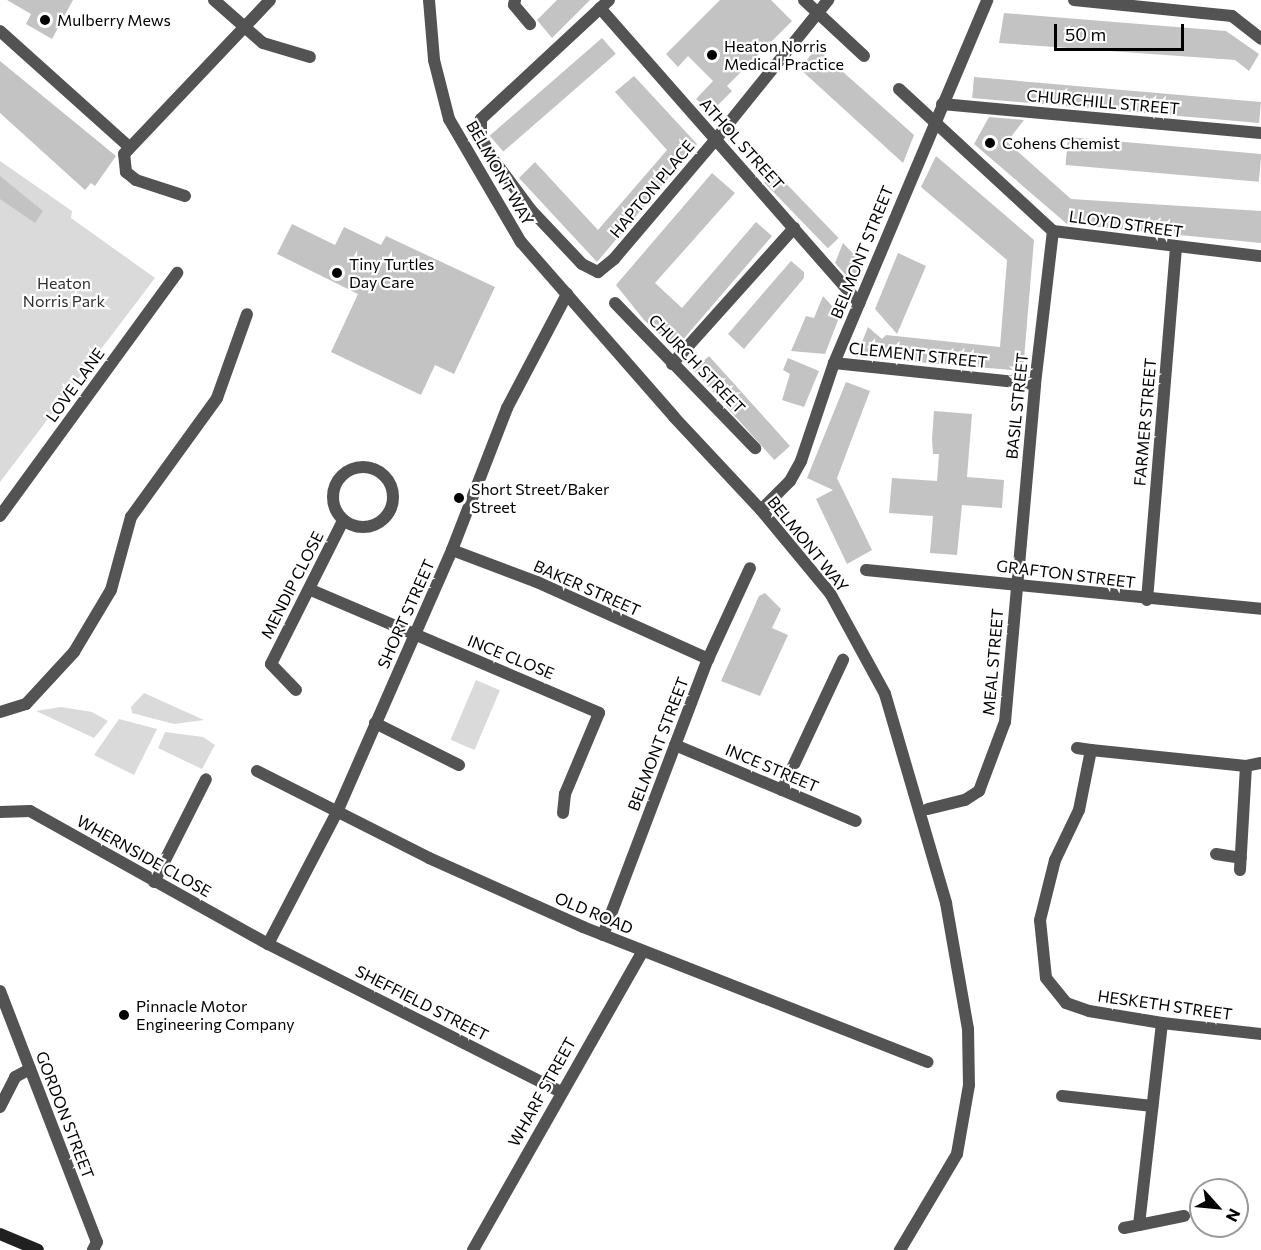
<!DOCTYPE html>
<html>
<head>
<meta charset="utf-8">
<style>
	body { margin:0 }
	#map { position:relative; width:1261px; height:1250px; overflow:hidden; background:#fff; font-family:Commissioner,sans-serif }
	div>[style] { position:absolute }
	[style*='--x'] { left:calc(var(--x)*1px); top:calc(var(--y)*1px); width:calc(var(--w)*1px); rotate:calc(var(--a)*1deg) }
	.green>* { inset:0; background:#dadada; transform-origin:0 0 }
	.building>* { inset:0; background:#c3c3c3; transform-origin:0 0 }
	.minor>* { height:12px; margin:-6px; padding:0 6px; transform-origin:6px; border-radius:6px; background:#535353 }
	.minor>.ring { margin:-6px; padding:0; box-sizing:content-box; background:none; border:12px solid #535353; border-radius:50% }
	.tertiary>* { height:12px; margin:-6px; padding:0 6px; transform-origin:6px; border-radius:6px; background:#535353 }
	.secondary>* { height:12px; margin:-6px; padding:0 6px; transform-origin:6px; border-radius:6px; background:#202020 }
	.dots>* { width:16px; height:16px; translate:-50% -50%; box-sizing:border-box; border:3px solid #fff; border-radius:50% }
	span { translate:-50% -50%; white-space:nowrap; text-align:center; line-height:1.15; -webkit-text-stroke:4.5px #fff; paint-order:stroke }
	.poi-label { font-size:16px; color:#000 }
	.left { translate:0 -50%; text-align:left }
	.street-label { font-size:16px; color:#000 }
	.park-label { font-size:16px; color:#313131 }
	.north { position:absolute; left:1189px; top:1178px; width:60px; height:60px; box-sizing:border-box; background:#fff; border:2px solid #999; border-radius:50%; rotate:117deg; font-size:16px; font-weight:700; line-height:24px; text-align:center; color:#000 }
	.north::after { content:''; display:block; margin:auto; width:21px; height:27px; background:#000; clip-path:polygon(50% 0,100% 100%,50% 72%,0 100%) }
	.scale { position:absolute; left:1054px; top:24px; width:130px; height:27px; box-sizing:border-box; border:3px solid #000; border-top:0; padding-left:8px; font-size:18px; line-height:21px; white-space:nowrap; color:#000; -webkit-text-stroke:4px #fff; paint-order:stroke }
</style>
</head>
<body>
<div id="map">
	<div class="green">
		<div style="clip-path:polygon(0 161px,72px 211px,71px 218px,155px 278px,0 482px)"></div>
		<div style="left:476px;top:680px;width:26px;height:65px;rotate:23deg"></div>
		<div style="clip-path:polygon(144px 693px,204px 720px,174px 724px,132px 713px,131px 707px)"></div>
		<div style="clip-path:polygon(61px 707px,92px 712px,108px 721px,94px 738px,36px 711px)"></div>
		<div style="clip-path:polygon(119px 719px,157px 729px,134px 775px,94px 755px)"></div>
		<div style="clip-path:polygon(165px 732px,203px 737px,215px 745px,202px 769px,158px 748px)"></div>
	</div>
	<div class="building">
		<div style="clip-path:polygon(7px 0,73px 0,52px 39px,26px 24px,31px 14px)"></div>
		<div style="clip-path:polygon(557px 0,590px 0,552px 38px,537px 20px)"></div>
		<div style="clip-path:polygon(720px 0,771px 0,792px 21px,727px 86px,732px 91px,711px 112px,696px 99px,713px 81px,688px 56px,678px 67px,666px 54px)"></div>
		<div style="clip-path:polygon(1004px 13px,1226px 31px,1259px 54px,1249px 71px,1235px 60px,999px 43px)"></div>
		<div style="left:602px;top:38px;width:21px;height:149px;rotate:49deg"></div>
		<div style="clip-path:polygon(816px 48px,914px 135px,903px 163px,800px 69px)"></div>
		<div style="clip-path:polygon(0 61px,116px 156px,95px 186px,91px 183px,85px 190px,0 113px)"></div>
		<div style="clip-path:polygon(634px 76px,697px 144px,597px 262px,519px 178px,535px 162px,598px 230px,667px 150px,615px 92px)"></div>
		<div style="left:974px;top:77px;width:288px;height:21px;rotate:5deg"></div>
		<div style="clip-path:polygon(989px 117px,1024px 120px,1007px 142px,1071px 199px,1261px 211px,1261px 243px,1067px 224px,974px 144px)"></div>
		<div style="left:1068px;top:137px;width:194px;height:28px;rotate:5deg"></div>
		<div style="clip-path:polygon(936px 156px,1034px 240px,1023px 371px,856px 357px,868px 327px,882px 339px,886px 335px,1000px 347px,1007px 260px,921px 187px)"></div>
		<div style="left:774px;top:171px;width:93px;height:15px;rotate:46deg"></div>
		<div style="clip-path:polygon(712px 173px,735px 193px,655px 283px,682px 308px,756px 222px,772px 236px,675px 349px,644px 320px,616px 285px)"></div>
		<div style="clip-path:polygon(0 176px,43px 211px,35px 223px,0 199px)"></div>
		<div style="clip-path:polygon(292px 224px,335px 245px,344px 227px,381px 245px,386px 236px,495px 287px,454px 374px,435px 365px,421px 395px,331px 352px,358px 294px,277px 254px)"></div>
		<div style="clip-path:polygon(843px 243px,862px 263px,854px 284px,835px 263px)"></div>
		<div style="clip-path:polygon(898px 253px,926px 266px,897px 334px,875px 309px)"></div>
		<div style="clip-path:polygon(791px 261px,804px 272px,804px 278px,744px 349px,728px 334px)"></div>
		<div style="clip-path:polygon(823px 296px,840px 315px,825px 354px,791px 351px,806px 316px,814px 318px)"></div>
		<div style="left:709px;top:356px;width:121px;height:21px;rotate:48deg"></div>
		<div style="clip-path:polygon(788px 358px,819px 371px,804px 407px,782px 400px,790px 374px,783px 370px)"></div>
		<div style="clip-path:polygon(846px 382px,870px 391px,837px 478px,872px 550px,847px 564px,816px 499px,833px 490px,807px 478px)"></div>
		<div style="clip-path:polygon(934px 411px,972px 414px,967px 477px,1004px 480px,1002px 508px,962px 505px,957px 555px,930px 553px,933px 516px,889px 513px,892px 478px,937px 481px,939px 454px,933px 454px,932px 439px)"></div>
		<div style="clip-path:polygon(765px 593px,781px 609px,772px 628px,788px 635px,760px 696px,721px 681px,759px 596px)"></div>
	</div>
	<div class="minor">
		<div style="--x:214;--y:0;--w:65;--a:41.3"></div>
		<div style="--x:263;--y:43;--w:49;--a:16.6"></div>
		<div style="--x:515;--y:0;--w:5;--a:101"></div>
		<div style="--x:514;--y:5;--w:25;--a:50"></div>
		<div style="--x:609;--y:0;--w:175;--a:137.1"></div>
		<div style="--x:481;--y:119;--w:18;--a:90"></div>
		<div style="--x:481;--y:137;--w:20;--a:63"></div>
		<div style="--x:490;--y:155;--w:69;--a:53.3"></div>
		<div style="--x:531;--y:210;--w:74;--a:46.6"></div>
		<div style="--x:582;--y:264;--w:18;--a:27"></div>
		<div style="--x:598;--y:272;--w:21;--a:-39"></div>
		<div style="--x:614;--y:259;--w:157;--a:-49.6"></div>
		<div style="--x:716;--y:139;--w:179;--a:-51.1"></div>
		<div style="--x:804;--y:0;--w:82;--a:43"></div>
		<div style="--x:1074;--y:0;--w:159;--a:5.8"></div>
		<div style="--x:1232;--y:16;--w:37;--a:38"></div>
		<div style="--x:600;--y:8;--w:393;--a:48.7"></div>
		<div style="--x:0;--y:31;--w:172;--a:41.9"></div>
		<div style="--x:899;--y:89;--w:209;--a:42.7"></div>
		<div style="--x:1053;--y:231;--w:209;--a:6.9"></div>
		<div style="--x:942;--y:104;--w:320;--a:5.2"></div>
		<div style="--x:185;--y:196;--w:52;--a:-161.9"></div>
		<div style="--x:136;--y:180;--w:13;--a:-141"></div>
		<div style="--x:126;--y:172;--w:18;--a:-96"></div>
		<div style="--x:124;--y:154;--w:212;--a:-46.5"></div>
		<div style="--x:615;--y:303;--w:202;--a:46"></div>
		<div style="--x:834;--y:363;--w:202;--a:6"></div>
		<div style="--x:672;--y:364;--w:183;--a:-48.1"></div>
		<div class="ring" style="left:333px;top:467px;width:48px;height:48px"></div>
		<div style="--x:761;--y:510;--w:41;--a:-45"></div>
		<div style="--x:790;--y:481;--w:23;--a:-61"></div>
		<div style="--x:801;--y:461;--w:103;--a:-71.4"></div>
		<div style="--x:834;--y:363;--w:394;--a:-67.1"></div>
		<div style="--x:0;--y:516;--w:301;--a:-53.9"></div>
		<div style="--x:452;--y:550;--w:91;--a:20.6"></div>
		<div style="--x:537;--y:582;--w:188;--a:24.2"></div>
		<div style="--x:866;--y:570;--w:397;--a:5.6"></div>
		<div style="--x:311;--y:590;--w:313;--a:23.1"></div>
		<div style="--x:599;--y:713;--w:88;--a:112.8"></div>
		<div style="--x:565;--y:794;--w:19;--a:96"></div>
		<div style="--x:1147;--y:600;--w:353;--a:-85.3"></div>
		<div style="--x:296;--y:690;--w:36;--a:-134"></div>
		<div style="--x:271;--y:664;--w:160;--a:-63.3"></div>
		<div style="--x:0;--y:712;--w:27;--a:-17"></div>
		<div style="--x:26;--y:704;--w:71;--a:-47.3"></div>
		<div style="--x:74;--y:652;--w:72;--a:-59.2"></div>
		<div style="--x:111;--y:590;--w:76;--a:-74.7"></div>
		<div style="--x:131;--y:517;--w:147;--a:-54.1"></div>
		<div style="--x:217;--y:398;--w:89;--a:-70.3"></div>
		<div style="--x:375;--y:723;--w:94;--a:26.6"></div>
		<div style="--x:675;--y:745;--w:196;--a:22.8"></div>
		<div style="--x:1077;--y:748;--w:14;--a:8"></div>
		<div style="--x:1261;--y:763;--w:15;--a:169"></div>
		<div style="--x:1246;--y:766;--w:156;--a:-174.1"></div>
		<div style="--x:1091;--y:750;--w:61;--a:101.3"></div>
		<div style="--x:1079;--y:810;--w:55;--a:115.6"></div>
		<div style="--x:1055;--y:860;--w:62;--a:104"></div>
		<div style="--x:1040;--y:920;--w:58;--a:84.1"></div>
		<div style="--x:1046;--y:978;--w:32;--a:51"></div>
		<div style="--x:1066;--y:1003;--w:24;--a:19"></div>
		<div style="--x:1089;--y:1011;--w:74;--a:9.3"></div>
		<div style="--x:1162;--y:1023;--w:100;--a:6.3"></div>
		<div style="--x:257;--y:771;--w:193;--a:26.8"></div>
		<div style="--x:429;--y:858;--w:169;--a:24.1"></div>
		<div style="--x:583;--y:927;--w:370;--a:21.4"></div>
		<div style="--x:782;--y:790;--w:144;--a:-64.9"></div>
		<div style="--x:928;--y:809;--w:38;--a:-14"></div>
		<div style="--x:965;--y:800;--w:17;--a:-33"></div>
		<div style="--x:979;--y:791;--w:74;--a:-69.4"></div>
		<div style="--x:1005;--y:722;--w:339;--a:-84.9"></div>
		<div style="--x:1035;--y:384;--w:154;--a:-83.3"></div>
		<div style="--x:0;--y:812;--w:30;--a:-2"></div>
		<div style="--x:30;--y:811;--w:273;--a:29.2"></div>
		<div style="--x:268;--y:944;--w:328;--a:26.8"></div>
		<div style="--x:1216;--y:854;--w:25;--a:9"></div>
		<div style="--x:1240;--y:870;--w:104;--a:-86.7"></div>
		<div style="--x:154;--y:882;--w:115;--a:-63.2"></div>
		<div style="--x:603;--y:935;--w:295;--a:-69.2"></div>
		<div style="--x:708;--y:659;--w:100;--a:-65.2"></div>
		<div style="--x:268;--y:944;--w:149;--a:-62.4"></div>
		<div style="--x:337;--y:812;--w:286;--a:-66.3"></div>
		<div style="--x:452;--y:550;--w:152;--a:-68.8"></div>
		<div style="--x:507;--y:408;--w:129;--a:-62.2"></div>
		<div style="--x:0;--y:991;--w:269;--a:68.9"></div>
		<div style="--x:97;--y:1242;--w:9;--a:117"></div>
		<div style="--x:1162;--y:1023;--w:203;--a:96.5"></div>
		<div style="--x:1139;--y:1225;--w:46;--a:-11.3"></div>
		<div style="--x:1062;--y:1096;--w:91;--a:6.3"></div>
		<div style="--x:0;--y:1107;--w:34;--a:-63"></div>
		<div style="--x:15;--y:1077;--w:17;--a:-28"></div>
		<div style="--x:1124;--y:1228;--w:15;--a:-11"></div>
		<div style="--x:473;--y:1250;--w:343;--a:-60.4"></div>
	</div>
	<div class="tertiary">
		<div style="--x:429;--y:0;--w:60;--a:85.2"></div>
		<div style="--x:434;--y:60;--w:61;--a:75.7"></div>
		<div style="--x:449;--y:119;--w:143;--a:59.7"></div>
		<div style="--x:521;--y:242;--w:232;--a:48.8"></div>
		<div style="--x:674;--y:417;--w:127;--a:46.9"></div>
		<div style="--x:761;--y:510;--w:108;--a:50.3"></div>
		<div style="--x:830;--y:593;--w:115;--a:61.4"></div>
		<div style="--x:885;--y:694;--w:218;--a:73.7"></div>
		<div style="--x:946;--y:903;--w:128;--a:80.1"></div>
		<div style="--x:968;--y:1029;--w:56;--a:89"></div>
		<div style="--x:969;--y:1085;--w:70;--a:99.9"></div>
		<div style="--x:957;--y:1154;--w:112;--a:120.7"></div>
	</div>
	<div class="secondary">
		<div style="--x:0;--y:1234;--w:41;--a:22.8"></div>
	</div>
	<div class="dots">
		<div style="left:45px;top:20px;background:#000"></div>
		<div style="left:712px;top:55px;background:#000"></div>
		<div style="left:990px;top:143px;background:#000"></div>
		<div style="left:337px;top:273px;background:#000"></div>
		<div style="left:459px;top:498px;background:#000"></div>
		<div style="left:124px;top:1015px;background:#000"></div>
	</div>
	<div class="poi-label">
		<span class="left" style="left:57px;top:20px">Mulberry Mews</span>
		<span class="left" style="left:724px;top:55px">Heaton Norris<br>Medical Practice</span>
		<span class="left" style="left:1002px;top:143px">Cohens Chemist</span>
		<span class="left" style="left:349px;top:273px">Tiny Turtles<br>Day Care</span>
		<span class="left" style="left:471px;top:498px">Short Street/Baker<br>Street</span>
		<span class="left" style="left:136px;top:1015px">Pinnacle Motor<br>Engineering Company</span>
	</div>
	<div class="street-label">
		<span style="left:1103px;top:102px;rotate:5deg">CHURCHILL STREET</span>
		<span style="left:742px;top:144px;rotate:48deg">ATHOL STREET</span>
		<span style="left:500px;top:173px;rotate:60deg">BELMONT WAY</span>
		<span style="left:652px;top:189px;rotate:-50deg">HAPTON PLACE</span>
		<span style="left:1126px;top:224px;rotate:8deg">LLOYD STREET</span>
		<span style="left:862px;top:252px;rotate:-68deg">BELMONT STREET</span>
		<span style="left:918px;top:355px;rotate:6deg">CLEMENT STREET</span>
		<span style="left:697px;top:364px;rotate:46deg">CHURCH STREET</span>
		<span style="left:75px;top:385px;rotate:-54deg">LOVE LANE</span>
		<span style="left:1017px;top:406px;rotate:-84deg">BASIL STREET</span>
		<span style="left:1145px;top:422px;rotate:-85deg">FARMER STREET</span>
		<span style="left:808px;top:544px;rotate:51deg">BELMONT WAY</span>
		<span style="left:1066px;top:574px;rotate:7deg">GRAFTON STREET</span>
		<span style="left:292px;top:585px;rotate:-63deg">MENDIP CLOSE</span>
		<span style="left:587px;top:588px;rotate:24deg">BAKER STREET</span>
		<span style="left:406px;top:614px;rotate:-66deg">SHORT STREET</span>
		<span style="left:511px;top:657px;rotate:22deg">INCE CLOSE</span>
		<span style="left:993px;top:662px;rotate:-85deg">MEAL STREET</span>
		<span style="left:658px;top:744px;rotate:-69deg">BELMONT STREET</span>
		<span style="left:772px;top:768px;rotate:23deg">INCE STREET</span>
		<span style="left:144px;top:856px;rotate:29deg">WHERNSIDE CLOSE</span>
		<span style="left:594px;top:913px;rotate:23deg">OLD ROAD</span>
		<span style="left:422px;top:1003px;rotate:27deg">SHEFFIELD STREET</span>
		<span style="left:1165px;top:1005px;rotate:8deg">HESKETH STREET</span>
		<span style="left:542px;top:1092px;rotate:-61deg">WHARF STREET</span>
		<span style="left:65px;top:1115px;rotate:69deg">GORDON STREET</span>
	</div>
	<div class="park-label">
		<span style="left:64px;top:292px">Heaton<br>Norris Park</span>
	</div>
	<div class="north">N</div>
	<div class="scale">50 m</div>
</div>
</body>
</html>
